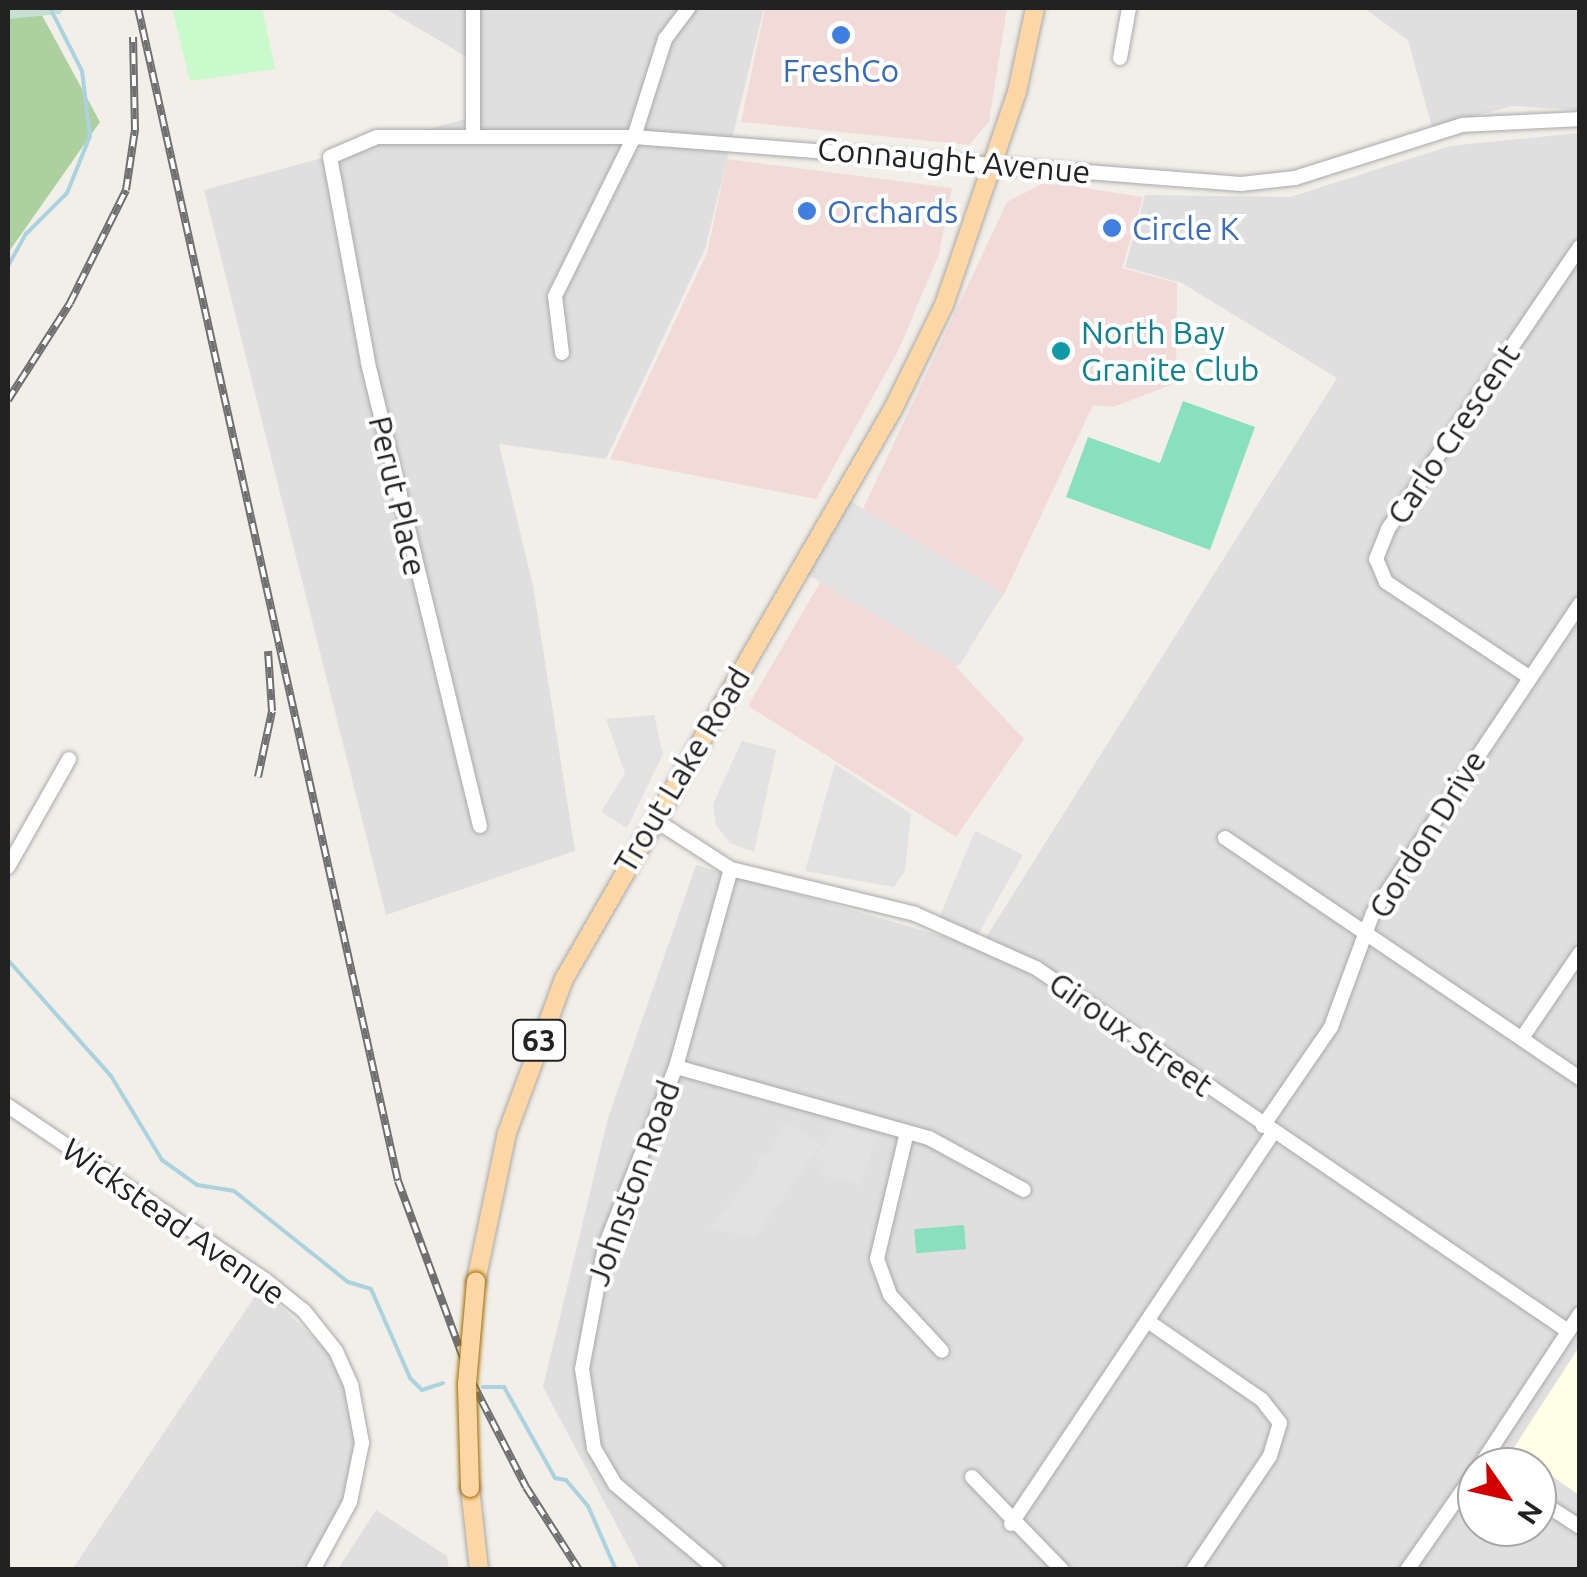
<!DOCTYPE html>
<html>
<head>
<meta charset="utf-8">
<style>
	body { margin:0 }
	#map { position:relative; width:1587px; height:1577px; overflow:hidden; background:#f2efe9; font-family:Ubuntu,sans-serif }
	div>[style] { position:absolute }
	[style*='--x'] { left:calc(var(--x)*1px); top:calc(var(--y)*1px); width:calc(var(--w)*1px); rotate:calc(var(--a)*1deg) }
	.residential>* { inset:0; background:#e0dfdf }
	.commercial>* { inset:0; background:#f2dad9 }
	.education>* { inset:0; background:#ffffe5 }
	.forest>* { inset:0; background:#add19e }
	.wetland>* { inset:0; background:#c6e0d4 }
	.park>* { inset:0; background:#c8facc }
	.pitch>* { inset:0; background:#88e0be; transform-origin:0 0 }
	.parking>* { inset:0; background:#e2e2e2; transform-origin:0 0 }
	.stream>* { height:4px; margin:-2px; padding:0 2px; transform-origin:2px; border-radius:2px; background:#aad3df }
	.roads { filter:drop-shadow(0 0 2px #a9a9a9) drop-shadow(0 0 2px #a9a9a9) }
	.minor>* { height:14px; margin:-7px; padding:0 7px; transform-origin:7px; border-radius:7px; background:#fff }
	.major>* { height:18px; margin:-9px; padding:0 9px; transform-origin:9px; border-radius:9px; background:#fcd6a4 }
	.rail>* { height:8px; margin-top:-4px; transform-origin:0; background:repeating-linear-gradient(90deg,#fff 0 11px,#707070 0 22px); box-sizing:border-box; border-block:2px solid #707070 }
	.bridges { filter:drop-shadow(0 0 2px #a06b00) drop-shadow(0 0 2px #a06b00) }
	.major-bridge>* { height:18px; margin:-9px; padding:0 9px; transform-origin:9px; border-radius:9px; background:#fcd6a4 }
	.dots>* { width:28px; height:28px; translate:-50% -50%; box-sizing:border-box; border:5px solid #fff; border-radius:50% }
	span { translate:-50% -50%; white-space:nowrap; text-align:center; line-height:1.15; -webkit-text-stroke:8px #fff; paint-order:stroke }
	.shield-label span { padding:2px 8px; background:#fff; border:2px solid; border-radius:8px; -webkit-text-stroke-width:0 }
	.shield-label { font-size:30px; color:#222; font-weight:700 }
	.shop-label { font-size:32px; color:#366cbe }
	.left { translate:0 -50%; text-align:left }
	.street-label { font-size:32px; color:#222 }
	.culture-label { font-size:32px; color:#0d838f }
	.frame { position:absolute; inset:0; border:10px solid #222; pointer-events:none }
	.north { position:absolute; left:1457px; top:1447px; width:100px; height:100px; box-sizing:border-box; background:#fff; border:2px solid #a7a7a7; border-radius:50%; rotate:124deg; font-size:28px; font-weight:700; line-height:40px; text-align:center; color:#222 }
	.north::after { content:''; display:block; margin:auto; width:35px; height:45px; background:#d40000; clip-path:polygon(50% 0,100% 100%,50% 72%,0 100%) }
</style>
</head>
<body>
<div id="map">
	<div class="residential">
		<div style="clip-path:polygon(384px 8px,764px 8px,705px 249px,606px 459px,499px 444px,533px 586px,575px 851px,386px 915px,204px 190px,480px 115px,479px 64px)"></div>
		<div style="clip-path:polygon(1364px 8px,1579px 8px,1579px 110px,1513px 106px,1432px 127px,1408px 40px)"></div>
		<div style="clip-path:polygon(evenodd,1579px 133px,1579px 1569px,640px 1569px,543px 1387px,608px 1118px,696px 865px,980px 947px,1337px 378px,1182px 283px,1125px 267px,1145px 195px,1290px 197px,1450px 146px,1579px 133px,1477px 1467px,1537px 1467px,1537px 1527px,1477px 1527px,1477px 1467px)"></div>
		<div style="clip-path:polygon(261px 1287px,327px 1351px,346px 1384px,358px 1447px,337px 1517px,303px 1569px,72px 1570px)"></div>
		<div style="clip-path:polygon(376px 1510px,447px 1556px,449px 1569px,338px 1569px)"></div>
	</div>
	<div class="commercial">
		<div style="clip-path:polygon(765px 8px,1007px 8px,989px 122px,969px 145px,741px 122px)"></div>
		<div style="clip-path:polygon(727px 159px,952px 188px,939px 254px,899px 349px,816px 499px,610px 459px,707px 253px)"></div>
		<div style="clip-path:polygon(1046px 182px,1143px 197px,1122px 268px,1177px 283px,1176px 383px,1113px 407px,1093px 405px,1005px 592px,956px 667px,1024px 739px,956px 837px,748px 706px,863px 509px,1007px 202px)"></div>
	</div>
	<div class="education">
		<div style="clip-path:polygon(1579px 1347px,1580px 1495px,1579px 1495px,1513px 1449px)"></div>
	</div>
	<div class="forest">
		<div style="clip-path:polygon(8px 8px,38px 8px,100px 122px,8px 253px)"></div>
	</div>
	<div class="wetland">
		<div style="clip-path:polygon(8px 8px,65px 8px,60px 14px,8px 19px)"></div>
	</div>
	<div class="park">
		<div style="clip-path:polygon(172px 8px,262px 8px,275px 69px,190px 81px)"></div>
	</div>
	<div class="pitch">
		<div style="clip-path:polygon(1183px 401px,1255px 427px,1210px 550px,1066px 497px,1088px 437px,1160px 463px)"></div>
		<div style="left:964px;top:1225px;width:24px;height:50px;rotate:85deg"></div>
	</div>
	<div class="parking">
		<div style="left:842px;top:496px;width:188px;height:85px;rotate:31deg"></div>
		<div style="clip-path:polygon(654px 715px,663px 754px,627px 828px,601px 812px,625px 773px,606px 719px)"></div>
		<div style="clip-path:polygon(742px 741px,776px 750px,754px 852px,730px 843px,716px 825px,713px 804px)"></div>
		<div style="clip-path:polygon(835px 764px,911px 814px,905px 871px,894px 887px,805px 871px)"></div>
		<div style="clip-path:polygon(975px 831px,1023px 855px,976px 938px,937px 923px)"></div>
		<div style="clip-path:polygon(784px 1122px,821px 1144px,754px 1238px,710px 1228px,757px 1169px,760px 1154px,769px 1156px)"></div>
		<div style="clip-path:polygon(838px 1123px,876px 1137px,861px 1185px,820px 1174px,825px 1165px,815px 1157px)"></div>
	</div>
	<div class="stream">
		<div style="--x:8;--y:266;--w:37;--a:-61"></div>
		<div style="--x:26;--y:234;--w:58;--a:-45"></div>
		<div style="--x:67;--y:193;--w:61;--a:-68"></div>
		<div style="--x:90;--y:136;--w:65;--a:-97"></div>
		<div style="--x:82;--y:71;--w:71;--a:-116.9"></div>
		<div style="--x:8;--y:960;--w:155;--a:48.4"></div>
		<div style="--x:111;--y:1076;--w:98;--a:58.7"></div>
		<div style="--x:162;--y:1160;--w:43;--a:35.5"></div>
		<div style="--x:197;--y:1185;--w:37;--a:9"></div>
		<div style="--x:234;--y:1191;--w:146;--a:38.6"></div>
		<div style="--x:348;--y:1282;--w:24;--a:17"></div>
		<div style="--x:371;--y:1289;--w:97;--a:66.3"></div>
		<div style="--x:410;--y:1378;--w:17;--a:45"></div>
		<div style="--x:422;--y:1390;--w:22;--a:-18"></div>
		<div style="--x:483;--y:1387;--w:21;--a:0"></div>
		<div style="--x:504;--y:1387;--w:104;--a:60.7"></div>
		<div style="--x:555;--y:1478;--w:11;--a:10"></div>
		<div style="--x:566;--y:1480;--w:34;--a:50"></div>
		<div style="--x:588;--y:1506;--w:70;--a:66.4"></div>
	</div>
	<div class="roads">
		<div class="minor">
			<div style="--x:473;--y:8;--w:126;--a:90"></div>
			<div style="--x:1120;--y:58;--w:51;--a:-79.8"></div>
			<div style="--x:562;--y:353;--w:57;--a:-97"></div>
			<div style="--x:555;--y:296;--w:178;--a:-63.6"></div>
			<div style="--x:634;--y:137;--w:103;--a:-72.4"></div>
			<div style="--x:665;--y:39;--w:39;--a:-53"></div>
			<div style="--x:1529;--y:677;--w:172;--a:-146.4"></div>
			<div style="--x:1386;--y:582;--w:25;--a:-113"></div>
			<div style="--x:1376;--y:559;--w:32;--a:-68"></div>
			<div style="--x:1388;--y:529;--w:341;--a:-55.8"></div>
			<div style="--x:655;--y:820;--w:90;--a:32.8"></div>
			<div style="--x:731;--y:869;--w:189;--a:13.7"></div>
			<div style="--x:915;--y:914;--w:133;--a:24.1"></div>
			<div style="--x:1036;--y:968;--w:644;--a:34.31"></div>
			<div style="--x:480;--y:826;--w:477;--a:-103.6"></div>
			<div style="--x:368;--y:362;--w:208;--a:-100.5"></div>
			<div style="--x:330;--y:157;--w:51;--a:-23.1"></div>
			<div style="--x:377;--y:137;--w:257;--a:0"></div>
			<div style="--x:634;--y:137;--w:609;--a:4.43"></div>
			<div style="--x:1241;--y:184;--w:54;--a:-6.3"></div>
			<div style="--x:1295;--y:178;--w:175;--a:-17.6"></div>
			<div style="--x:1462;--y:125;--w:118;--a:-2.9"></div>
			<div style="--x:1225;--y:838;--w:429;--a:34.1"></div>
			<div style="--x:8;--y:867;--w:124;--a:-60.5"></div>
			<div style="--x:1522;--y:1038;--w:103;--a:-55.7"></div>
			<div style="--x:676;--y:1067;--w:263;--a:15.7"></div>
			<div style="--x:929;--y:1138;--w:108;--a:28.7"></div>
			<div style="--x:8;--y:1106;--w:309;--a:34.1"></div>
			<div style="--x:264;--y:1279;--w:51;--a:38.7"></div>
			<div style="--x:304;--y:1311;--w:51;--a:51.3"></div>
			<div style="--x:336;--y:1351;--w:36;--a:66"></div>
			<div style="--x:351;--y:1384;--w:60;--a:79.4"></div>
			<div style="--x:362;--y:1443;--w:60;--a:101.5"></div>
			<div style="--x:350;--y:1502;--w:77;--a:118.6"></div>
			<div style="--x:1263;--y:1126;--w:120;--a:-55.5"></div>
			<div style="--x:1331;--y:1027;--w:121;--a:-69.8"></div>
			<div style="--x:1373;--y:913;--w:372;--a:-56.2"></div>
			<div style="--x:907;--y:1132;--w:130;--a:103.3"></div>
			<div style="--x:877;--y:1259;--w:38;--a:70"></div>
			<div style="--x:890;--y:1295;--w:76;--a:47.1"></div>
			<div style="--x:1149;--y:1322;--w:137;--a:34.6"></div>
			<div style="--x:1262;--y:1400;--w:29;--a:52"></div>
			<div style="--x:1280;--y:1423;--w:34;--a:107"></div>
			<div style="--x:1270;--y:1456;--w:138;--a:124"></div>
			<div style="--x:1479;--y:1467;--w:183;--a:-56.6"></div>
			<div style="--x:972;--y:1477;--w:129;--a:45.9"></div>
			<div style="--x:1537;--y:1499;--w:51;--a:33.1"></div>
			<div style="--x:1011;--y:1524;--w:471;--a:-56.2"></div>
			<div style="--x:717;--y:1570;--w:133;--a:-139.9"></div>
			<div style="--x:615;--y:1484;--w:42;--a:-120.3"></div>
			<div style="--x:594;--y:1448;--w:80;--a:-98.6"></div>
			<div style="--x:582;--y:1369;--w:125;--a:-79.4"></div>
			<div style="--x:605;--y:1246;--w:193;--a:-68.4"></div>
			<div style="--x:676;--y:1067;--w:205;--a:-74.5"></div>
			<div style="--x:1407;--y:1570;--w:122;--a:-55"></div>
		</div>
		<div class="major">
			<div style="--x:476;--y:1281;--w:151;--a:-78.2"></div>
			<div style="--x:507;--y:1133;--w:164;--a:-69.7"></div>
			<div style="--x:564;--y:979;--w:658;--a:-60.01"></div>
			<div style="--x:893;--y:409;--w:116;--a:-63.9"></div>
			<div style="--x:944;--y:305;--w:225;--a:-71.1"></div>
			<div style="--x:1017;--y:92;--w:86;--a:-77.9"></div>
			<div style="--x:470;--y:1488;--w:82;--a:83.7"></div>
		</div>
	</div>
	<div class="rail">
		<div style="--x:138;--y:8;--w:1201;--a:77.5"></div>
		<div style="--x:398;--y:1181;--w:214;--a:69.8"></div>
		<div style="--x:472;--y:1382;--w:118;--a:62.8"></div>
		<div style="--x:526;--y:1487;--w:98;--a:57.4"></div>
		<div style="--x:8;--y:400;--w:115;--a:-57.4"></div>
		<div style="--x:70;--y:303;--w:126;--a:-63.6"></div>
		<div style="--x:126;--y:190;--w:61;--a:-81.5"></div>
		<div style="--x:135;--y:130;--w:93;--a:-91.2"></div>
		<div style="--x:258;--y:777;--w:67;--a:-78"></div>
		<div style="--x:272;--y:711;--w:60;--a:-93.8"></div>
	</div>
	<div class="bridges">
		<div class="major-bridge">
			<div style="--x:470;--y:1488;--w:104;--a:-91.7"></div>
			<div style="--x:467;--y:1384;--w:103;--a:-85"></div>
		</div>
	</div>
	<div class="dots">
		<div style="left:841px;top:35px;background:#3f7fe0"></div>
		<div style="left:807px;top:211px;background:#3f7fe0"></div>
		<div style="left:1112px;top:228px;background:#3f7fe0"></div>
		<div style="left:1061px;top:351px;background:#0f9aa8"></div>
	</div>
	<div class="shield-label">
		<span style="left:539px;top:1040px">63</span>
	</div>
	<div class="shop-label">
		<span style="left:841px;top:70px">FreshCo</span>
		<span class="left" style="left:827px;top:211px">Orchards</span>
		<span class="left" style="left:1132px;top:228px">Circle K</span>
	</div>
	<div class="street-label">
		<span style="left:954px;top:160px;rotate:5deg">Connaught Avenue</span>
		<span style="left:1453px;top:434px;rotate:-56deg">Carlo Crescent</span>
		<span style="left:398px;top:496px;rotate:77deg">Perut Place</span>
		<span style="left:682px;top:770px;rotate:-59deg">Trout Lake Road</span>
		<span style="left:1427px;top:834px;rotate:-58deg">Gordon Drive</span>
		<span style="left:1131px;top:1034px;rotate:35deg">Giroux Street</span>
		<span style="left:633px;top:1183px;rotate:-70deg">Johnston Road</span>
		<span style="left:174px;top:1221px;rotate:35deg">Wickstead Avenue</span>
	</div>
	<div class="culture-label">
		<span class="left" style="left:1081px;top:351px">North Bay<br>Granite Club</span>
	</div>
	<div class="frame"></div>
	<div class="north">N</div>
</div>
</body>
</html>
